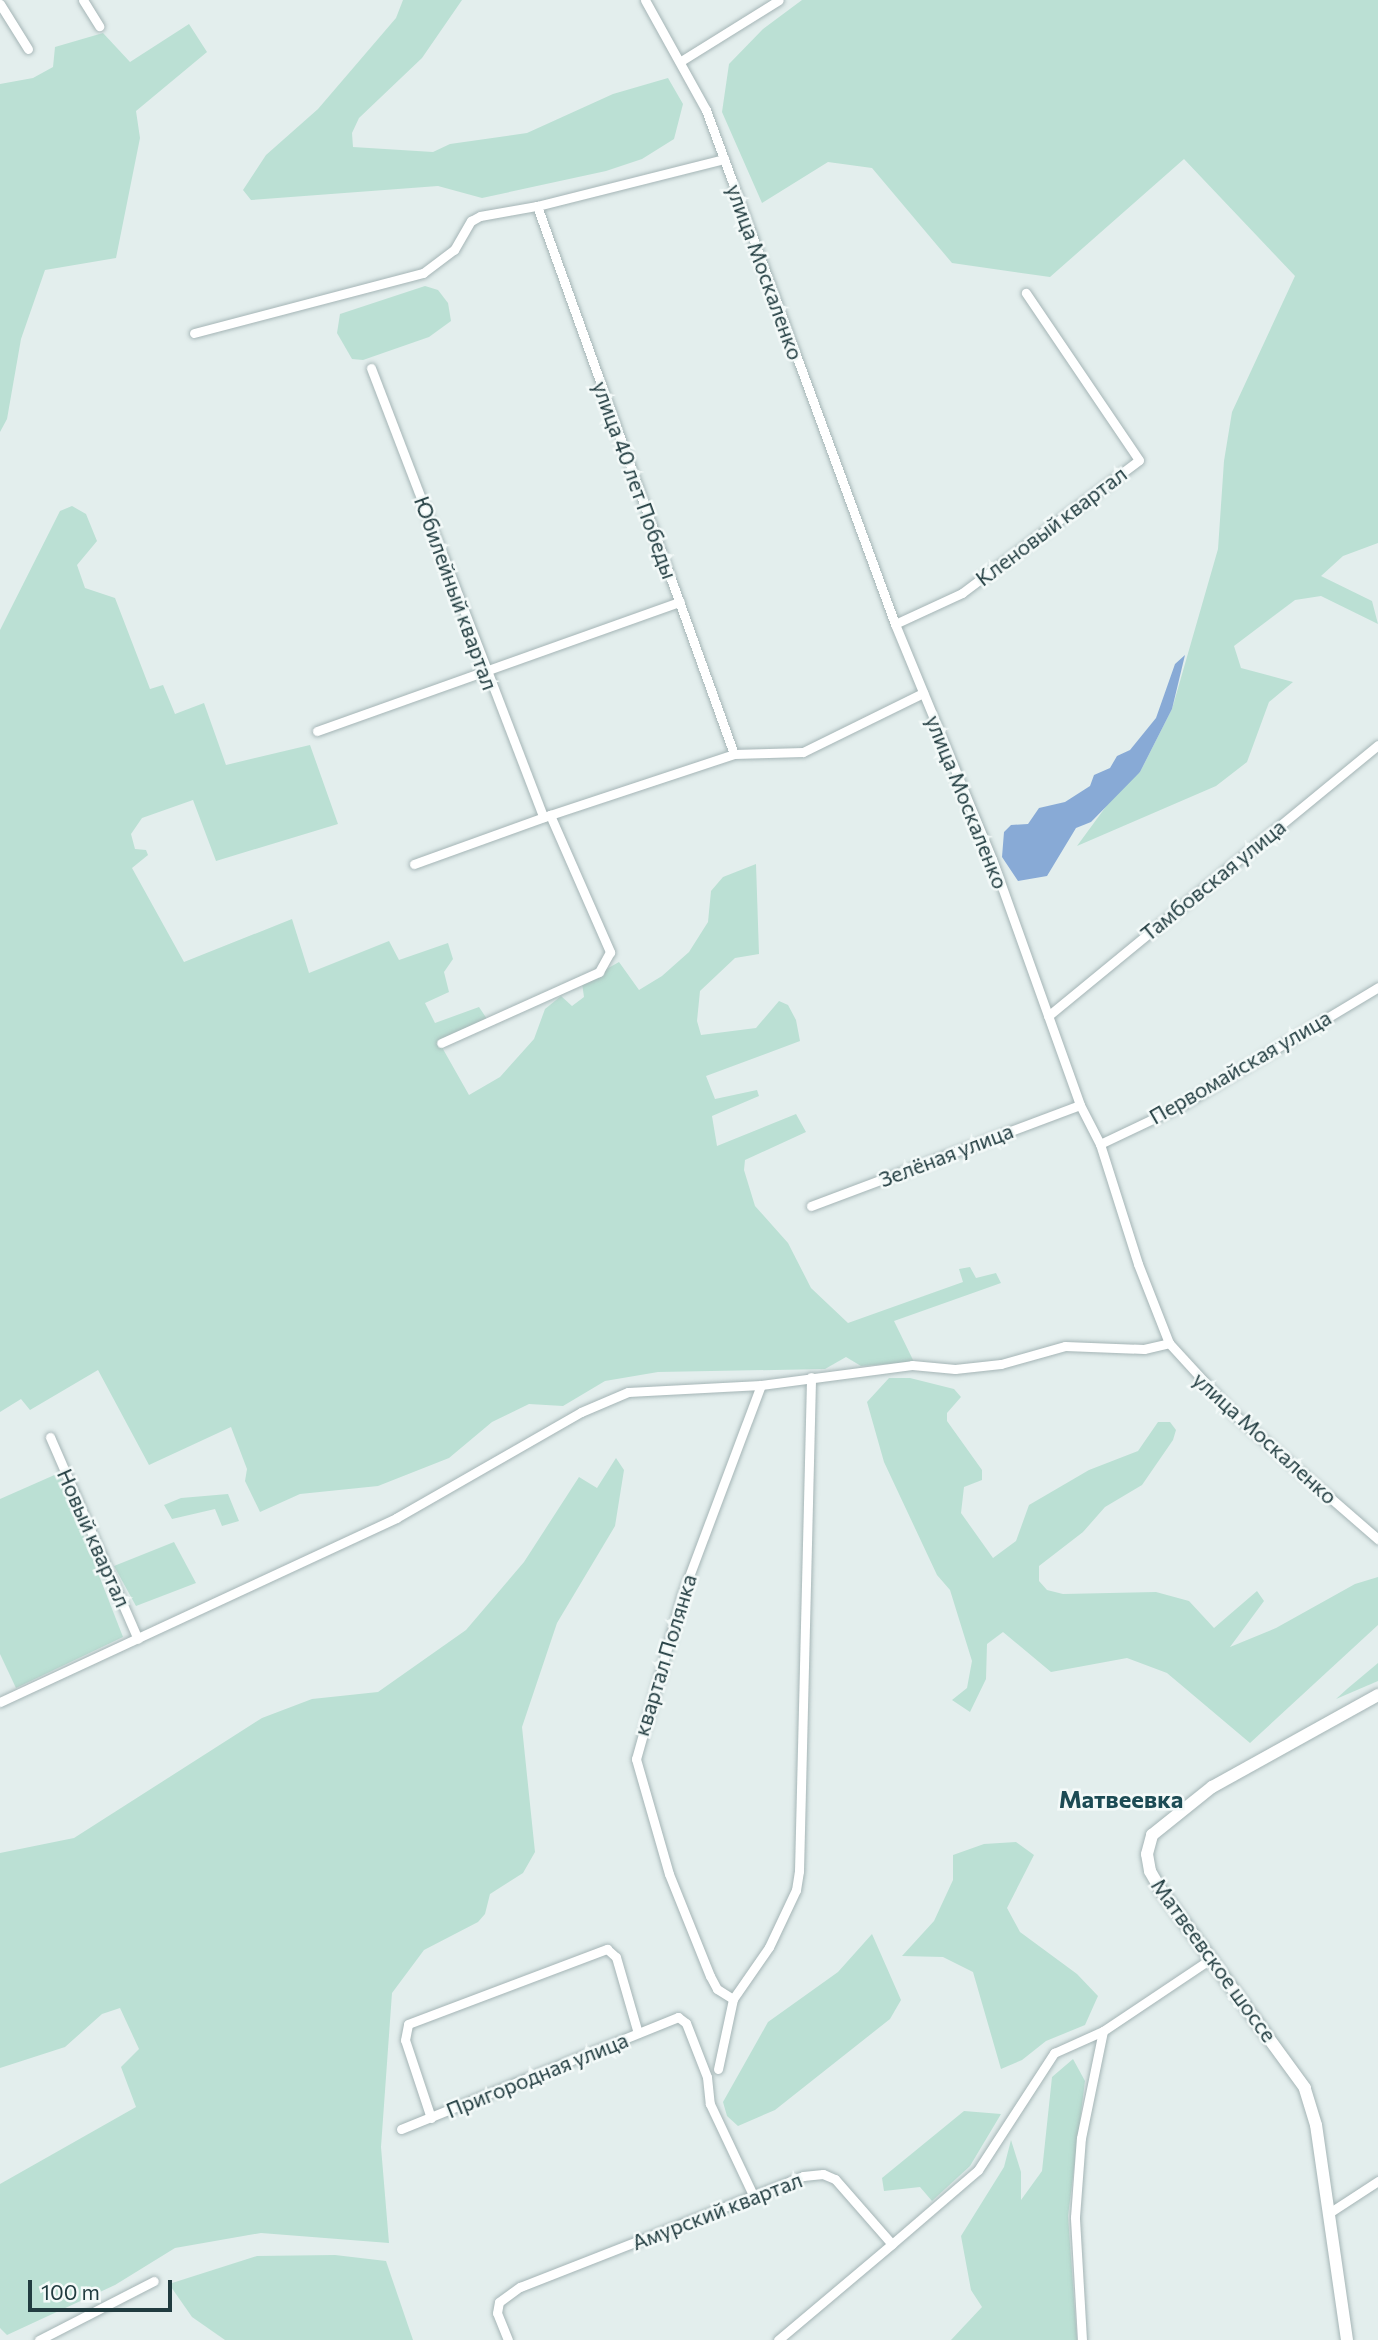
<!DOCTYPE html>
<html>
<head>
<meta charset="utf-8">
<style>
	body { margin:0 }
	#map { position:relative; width:1378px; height:2340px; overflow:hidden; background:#e3eeed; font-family:Commissioner,sans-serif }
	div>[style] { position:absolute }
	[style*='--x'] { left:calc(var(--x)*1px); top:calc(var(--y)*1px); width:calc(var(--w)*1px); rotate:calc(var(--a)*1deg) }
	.green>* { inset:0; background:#bbe0d4 }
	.water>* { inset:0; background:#88aad6 }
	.roads { filter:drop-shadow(0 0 2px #a5b5b6) drop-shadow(0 0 2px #a5b5b6) }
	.minor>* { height:9px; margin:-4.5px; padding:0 4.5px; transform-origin:4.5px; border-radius:4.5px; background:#fff }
	.secondary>* { height:12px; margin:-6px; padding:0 6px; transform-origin:6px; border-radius:6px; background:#fff }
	span { translate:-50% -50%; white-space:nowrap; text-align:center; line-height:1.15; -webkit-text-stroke:5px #f4faf9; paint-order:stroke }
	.street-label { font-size:21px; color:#213c40 }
	.quarter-label { font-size:24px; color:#1c4b54; font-weight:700 }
	.scale { position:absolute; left:28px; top:2280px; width:144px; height:32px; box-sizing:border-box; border:4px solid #213c40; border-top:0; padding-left:9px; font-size:21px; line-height:24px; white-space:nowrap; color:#213c40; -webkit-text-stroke:5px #f4faf9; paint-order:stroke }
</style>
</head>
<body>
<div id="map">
	<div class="green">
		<div style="clip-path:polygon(403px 0,462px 0,422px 58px,359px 118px,352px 133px,353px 147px,433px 152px,450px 144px,527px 133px,613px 94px,668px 78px,683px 104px,674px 139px,642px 159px,606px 171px,482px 198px,438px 186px,251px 200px,243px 190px,266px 155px,318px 109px,396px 18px)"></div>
		<div style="clip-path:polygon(802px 0,1378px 0,1378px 543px,1343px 556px,1321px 576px,1372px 601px,1378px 624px,1321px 596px,1295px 600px,1234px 646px,1241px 668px,1293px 682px,1269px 702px,1247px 762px,1216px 786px,1077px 846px,1118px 790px,1140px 772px,1172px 709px,1218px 549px,1224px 461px,1232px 412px,1295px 276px,1184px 159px,1050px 277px,952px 263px,872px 168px,828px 162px,762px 203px,722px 112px,729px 64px,763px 29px)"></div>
		<div style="clip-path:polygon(189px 24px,207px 52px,136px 111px,140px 138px,116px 258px,45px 270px,21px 339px,7px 419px,0 432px,0 84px,33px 78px,53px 67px,55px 47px,103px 33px,130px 62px)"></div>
		<div style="clip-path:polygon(425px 286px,438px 290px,448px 303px,451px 321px,429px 337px,363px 360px,352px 359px,337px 333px,340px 314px)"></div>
		<div style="clip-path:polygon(72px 506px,86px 514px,97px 541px,77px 565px,85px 588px,115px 598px,150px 689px,163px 685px,175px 714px,204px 703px,226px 765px,310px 745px,338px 824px,216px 861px,193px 800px,142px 818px,131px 834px,135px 849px,146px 850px,148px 855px,132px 868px,184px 962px,292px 919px,309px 973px,389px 941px,399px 960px,448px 943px,453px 959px,444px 972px,449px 992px,425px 1003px,435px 1023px,479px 1007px,487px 1019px,439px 1042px,469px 1095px,500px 1077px,534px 1039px,545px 1009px,561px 996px,572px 1006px,584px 997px,582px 983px,619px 962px,639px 990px,662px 976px,689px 952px,708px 922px,711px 891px,723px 877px,756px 864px,759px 954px,735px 958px,700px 991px,697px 1021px,701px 1035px,756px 1028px,779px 1001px,788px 1005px,796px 1020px,800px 1041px,706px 1076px,715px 1099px,757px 1090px,759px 1096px,712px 1116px,717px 1146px,796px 1114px,806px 1132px,745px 1160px,744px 1170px,755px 1206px,788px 1243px,811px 1288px,848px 1323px,963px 1282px,959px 1269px,970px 1267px,976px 1278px,996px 1273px,1001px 1283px,894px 1321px,914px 1362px,861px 1366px,846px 1357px,825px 1369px,658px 1372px,605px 1381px,563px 1406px,529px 1404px,492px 1422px,449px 1458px,378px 1486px,300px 1494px,260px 1512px,245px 1481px,247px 1469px,231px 1427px,149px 1465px,98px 1370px,30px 1410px,21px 1399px,0 1412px,0 630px,60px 511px)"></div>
		<div style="clip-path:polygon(889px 1378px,910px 1378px,954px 1389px,961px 1397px,947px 1413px,947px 1421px,982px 1470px,982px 1480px,964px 1487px,961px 1513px,993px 1558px,1016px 1541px,1029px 1505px,1089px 1470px,1138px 1451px,1158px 1422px,1170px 1422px,1176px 1430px,1173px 1440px,1142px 1485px,1105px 1507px,1083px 1532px,1039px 1566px,1039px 1581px,1047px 1590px,1063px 1594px,1156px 1592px,1189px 1601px,1214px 1628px,1257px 1591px,1264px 1601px,1230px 1647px,1276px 1628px,1355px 1584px,1378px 1577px,1378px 1625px,1250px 1743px,1167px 1673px,1127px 1658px,1051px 1672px,1003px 1632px,987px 1644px,986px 1679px,970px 1712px,952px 1700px,967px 1688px,972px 1661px,950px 1590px,937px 1575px,884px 1462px,867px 1402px)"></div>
		<div style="clip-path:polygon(616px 1458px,624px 1470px,615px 1526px,557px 1623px,522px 1727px,535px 1852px,523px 1873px,490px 1894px,485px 1914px,478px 1922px,424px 1950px,392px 1993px,381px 2147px,389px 2243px,261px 2233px,175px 2248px,115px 2285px,7px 2335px,0 2328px,0 2184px,136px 2107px,121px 2067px,139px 2049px,120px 2008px,102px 2014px,65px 2047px,0 2068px,0 1853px,74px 1838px,262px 1718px,312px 1699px,378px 1692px,466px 1630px,524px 1562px,579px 1477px,597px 1488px)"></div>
		<div style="clip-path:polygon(59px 1473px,123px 1637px,16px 1688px,0 1654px,0 1499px)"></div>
		<div style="clip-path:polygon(228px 1494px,239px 1521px,222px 1526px,215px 1509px,172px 1519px,164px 1505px,181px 1498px)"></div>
		<div style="clip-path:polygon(174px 1542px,196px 1583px,136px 1606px,114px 1566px)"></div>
		<div style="clip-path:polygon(1378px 1663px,1378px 1681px,1336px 1699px,1347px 1689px)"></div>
		<div style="clip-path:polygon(1016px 1842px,1034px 1855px,1007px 1908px,1020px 1932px,1077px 1974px,1098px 1996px,1085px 2025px,1046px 2041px,1022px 2060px,1001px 2069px,973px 1972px,943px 1957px,902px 1956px,934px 1921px,953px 1880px,953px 1855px,984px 1844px)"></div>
		<div style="clip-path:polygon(872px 1934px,901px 2000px,890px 2019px,775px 2110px,738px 2126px,727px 2116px,723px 2102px,768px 2022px,838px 1972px)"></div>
		<div style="clip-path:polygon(1073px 2059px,1085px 2081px,1068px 2216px,1077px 2340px,951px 2340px,982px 2307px,971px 2290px,961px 2236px,1004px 2167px,1011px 2140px,1021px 2172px,1021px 2200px,1042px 2171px,1052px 2077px)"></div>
		<div style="clip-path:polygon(964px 2111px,1001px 2114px,970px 2166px,932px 2201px,920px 2187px,884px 2191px,882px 2178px)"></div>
		<div style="clip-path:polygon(335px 2255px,386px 2261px,413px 2340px,225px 2340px,192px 2317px,169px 2284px,257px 2256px)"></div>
	</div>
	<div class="water">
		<div style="clip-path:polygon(1185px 655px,1172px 709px,1140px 772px,1091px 822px,1076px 828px,1047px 876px,1018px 881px,1002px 857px,1004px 832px,1011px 825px,1028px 824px,1039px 808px,1065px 802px,1090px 786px,1094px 775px,1110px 768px,1117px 756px,1130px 750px,1156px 718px,1175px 664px)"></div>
	</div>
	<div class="roads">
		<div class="minor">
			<div style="--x:83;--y:0;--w:31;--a:58"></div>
			<div style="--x:645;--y:0;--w:126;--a:61"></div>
			<div style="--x:706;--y:110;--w:548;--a:69.81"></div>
			<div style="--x:895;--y:624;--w:254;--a:67.6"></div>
			<div style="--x:992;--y:859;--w:261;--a:70.3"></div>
			<div style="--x:1080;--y:1105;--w:44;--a:62.9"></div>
			<div style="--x:1100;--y:1144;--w:126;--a:72.4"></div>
			<div style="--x:1138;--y:1264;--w:85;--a:68.6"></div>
			<div style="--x:1169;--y:1343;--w:96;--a:47.5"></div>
			<div style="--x:1234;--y:1414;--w:191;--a:41"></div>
			<div style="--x:0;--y:4;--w:53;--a:58.1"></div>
			<div style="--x:681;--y:61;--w:115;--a:-31.9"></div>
			<div style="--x:537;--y:206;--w:582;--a:70.23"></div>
			<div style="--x:194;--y:333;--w:237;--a:-14.7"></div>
			<div style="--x:423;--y:273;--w:39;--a:-37"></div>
			<div style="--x:454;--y:250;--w:34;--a:-60"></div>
			<div style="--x:471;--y:221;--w:10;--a:-29"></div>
			<div style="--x:480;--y:216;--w:58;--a:-10"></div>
			<div style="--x:537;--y:206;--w:193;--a:-14.1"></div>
			<div style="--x:371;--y:368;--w:481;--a:69"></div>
			<div style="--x:895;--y:624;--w:74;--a:-24.8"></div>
			<div style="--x:962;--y:593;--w:221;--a:-36.9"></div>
			<div style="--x:1139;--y:460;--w:202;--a:-124.1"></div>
			<div style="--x:317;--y:731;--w:385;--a:-19.6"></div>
			<div style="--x:550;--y:815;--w:194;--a:-18.3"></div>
			<div style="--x:734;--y:754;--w:69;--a:-1.7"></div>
			<div style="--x:803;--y:752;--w:134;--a:-26.2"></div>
			<div style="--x:414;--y:864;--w:145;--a:-19.8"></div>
			<div style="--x:550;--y:815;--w:150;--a:66.3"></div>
			<div style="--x:610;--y:952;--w:23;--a:119"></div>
			<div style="--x:599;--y:972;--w:173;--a:155.8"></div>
			<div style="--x:1048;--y:1016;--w:427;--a:-39.4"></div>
			<div style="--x:1100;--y:1144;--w:91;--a:-25.4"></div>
			<div style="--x:1182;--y:1105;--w:229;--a:-31"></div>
			<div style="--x:811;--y:1206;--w:287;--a:-20.6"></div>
			<div style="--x:50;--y:1437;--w:220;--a:66.5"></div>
			<div style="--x:0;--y:1702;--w:437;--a:-24.9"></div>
			<div style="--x:396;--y:1518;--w:213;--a:-29.8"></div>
			<div style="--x:581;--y:1412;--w:51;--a:-23.1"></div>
			<div style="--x:628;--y:1392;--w:133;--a:-3"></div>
			<div style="--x:761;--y:1385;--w:152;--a:-7.5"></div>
			<div style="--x:912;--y:1365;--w:43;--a:5.3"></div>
			<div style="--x:955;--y:1369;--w:46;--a:-6.2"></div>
			<div style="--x:1001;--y:1364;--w:66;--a:-15.7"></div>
			<div style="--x:1065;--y:1346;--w:79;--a:2.2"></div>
			<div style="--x:1144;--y:1349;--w:26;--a:-13"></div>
			<div style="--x:733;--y:1999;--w:19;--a:-148"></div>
			<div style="--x:717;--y:1989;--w:15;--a:-118"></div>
			<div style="--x:710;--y:1976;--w:110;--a:-111.9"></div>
			<div style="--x:669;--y:1874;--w:120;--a:-106"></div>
			<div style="--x:636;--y:1759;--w:170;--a:-74.3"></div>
			<div style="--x:682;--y:1595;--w:224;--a:-69.4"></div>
			<div style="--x:718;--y:2069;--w:72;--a:-77.9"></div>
			<div style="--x:733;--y:1999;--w:63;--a:-55.3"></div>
			<div style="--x:769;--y:1947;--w:63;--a:-64.7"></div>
			<div style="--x:796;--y:1890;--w:19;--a:-81"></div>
			<div style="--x:799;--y:1871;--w:494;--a:-88.6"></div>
			<div style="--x:431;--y:2118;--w:82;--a:-108.4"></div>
			<div style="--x:405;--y:2040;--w:16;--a:-79"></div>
			<div style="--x:408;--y:2024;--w:213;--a:-20.7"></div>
			<div style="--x:607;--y:1949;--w:12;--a:42"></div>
			<div style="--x:616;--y:1957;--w:79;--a:73.9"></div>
			<div style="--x:401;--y:2129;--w:299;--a:-22"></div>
			<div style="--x:678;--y:2017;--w:10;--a:37"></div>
			<div style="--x:686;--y:2023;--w:58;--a:68.7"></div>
			<div style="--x:707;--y:2077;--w:27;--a:84"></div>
			<div style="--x:710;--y:2104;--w:101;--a:64.7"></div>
			<div style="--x:1329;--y:2213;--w:59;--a:-33.1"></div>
			<div style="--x:892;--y:2244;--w:113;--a:-40.7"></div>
			<div style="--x:978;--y:2170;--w:140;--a:-57"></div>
			<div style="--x:1054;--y:2053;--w:54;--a:-24.2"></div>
			<div style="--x:1103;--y:2031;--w:131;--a:-33.8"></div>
			<div style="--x:39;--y:2340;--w:129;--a:-27.2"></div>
			<div style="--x:508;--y:2340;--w:29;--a:-112"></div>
			<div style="--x:497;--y:2313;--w:11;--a:-80"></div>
			<div style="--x:499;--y:2302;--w:26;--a:-36"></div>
			<div style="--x:520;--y:2287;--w:304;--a:-21.4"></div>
			<div style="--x:803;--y:2176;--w:20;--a:-6"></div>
			<div style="--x:823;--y:2174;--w:13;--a:23"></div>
			<div style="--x:835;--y:2179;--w:86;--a:48.8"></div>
			<div style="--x:892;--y:2244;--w:149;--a:139.9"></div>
			<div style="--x:1082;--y:2340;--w:123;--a:-93.3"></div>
			<div style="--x:1075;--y:2217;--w:79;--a:-85.7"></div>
			<div style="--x:1081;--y:2138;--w:109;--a:-78.4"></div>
		</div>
		<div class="secondary">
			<div style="--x:1347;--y:2340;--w:217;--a:-98.2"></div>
			<div style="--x:1316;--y:2125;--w:39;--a:-107"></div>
			<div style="--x:1305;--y:2088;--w:243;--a:-126.1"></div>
			<div style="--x:1162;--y:1892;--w:24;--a:-120"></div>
			<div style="--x:1150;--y:1871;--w:17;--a:-100"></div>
			<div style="--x:1147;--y:1854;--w:20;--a:-75"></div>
			<div style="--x:1152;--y:1835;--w:77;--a:-38.7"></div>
			<div style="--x:1212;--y:1787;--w:190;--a:-29"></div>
		</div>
	</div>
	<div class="street-label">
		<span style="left:765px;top:272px;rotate:70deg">улица Москаленко</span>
		<span style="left:635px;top:480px;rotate:70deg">улица 40 лет Победы</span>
		<span style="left:1051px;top:526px;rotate:-37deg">Кленовый квартал</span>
		<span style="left:456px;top:593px;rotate:70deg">Юбилейный квартал</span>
		<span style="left:967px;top:802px;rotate:68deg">улица Москаленко</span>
		<span style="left:1213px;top:880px;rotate:-39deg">Тамбовская улица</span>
		<span style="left:1240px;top:1067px;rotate:-30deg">Первомайская улица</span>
		<span style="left:946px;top:1155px;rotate:-21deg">Зелёная улица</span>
		<span style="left:1265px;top:1438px;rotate:42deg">улица Москаленко</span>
		<span style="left:94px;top:1538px;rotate:66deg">Новый квартал</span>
		<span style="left:665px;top:1655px;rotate:-73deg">квартал Полянка</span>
		<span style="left:1214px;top:1960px;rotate:54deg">Матвеевское шоссе</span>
		<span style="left:537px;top:2075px;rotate:-22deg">Пригородная улица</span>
		<span style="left:717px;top:2211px;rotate:-21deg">Амурский квартал</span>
	</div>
	<div class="quarter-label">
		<span style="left:1121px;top:1799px">Матвеевка</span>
	</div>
	<div class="scale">100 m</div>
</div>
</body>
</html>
